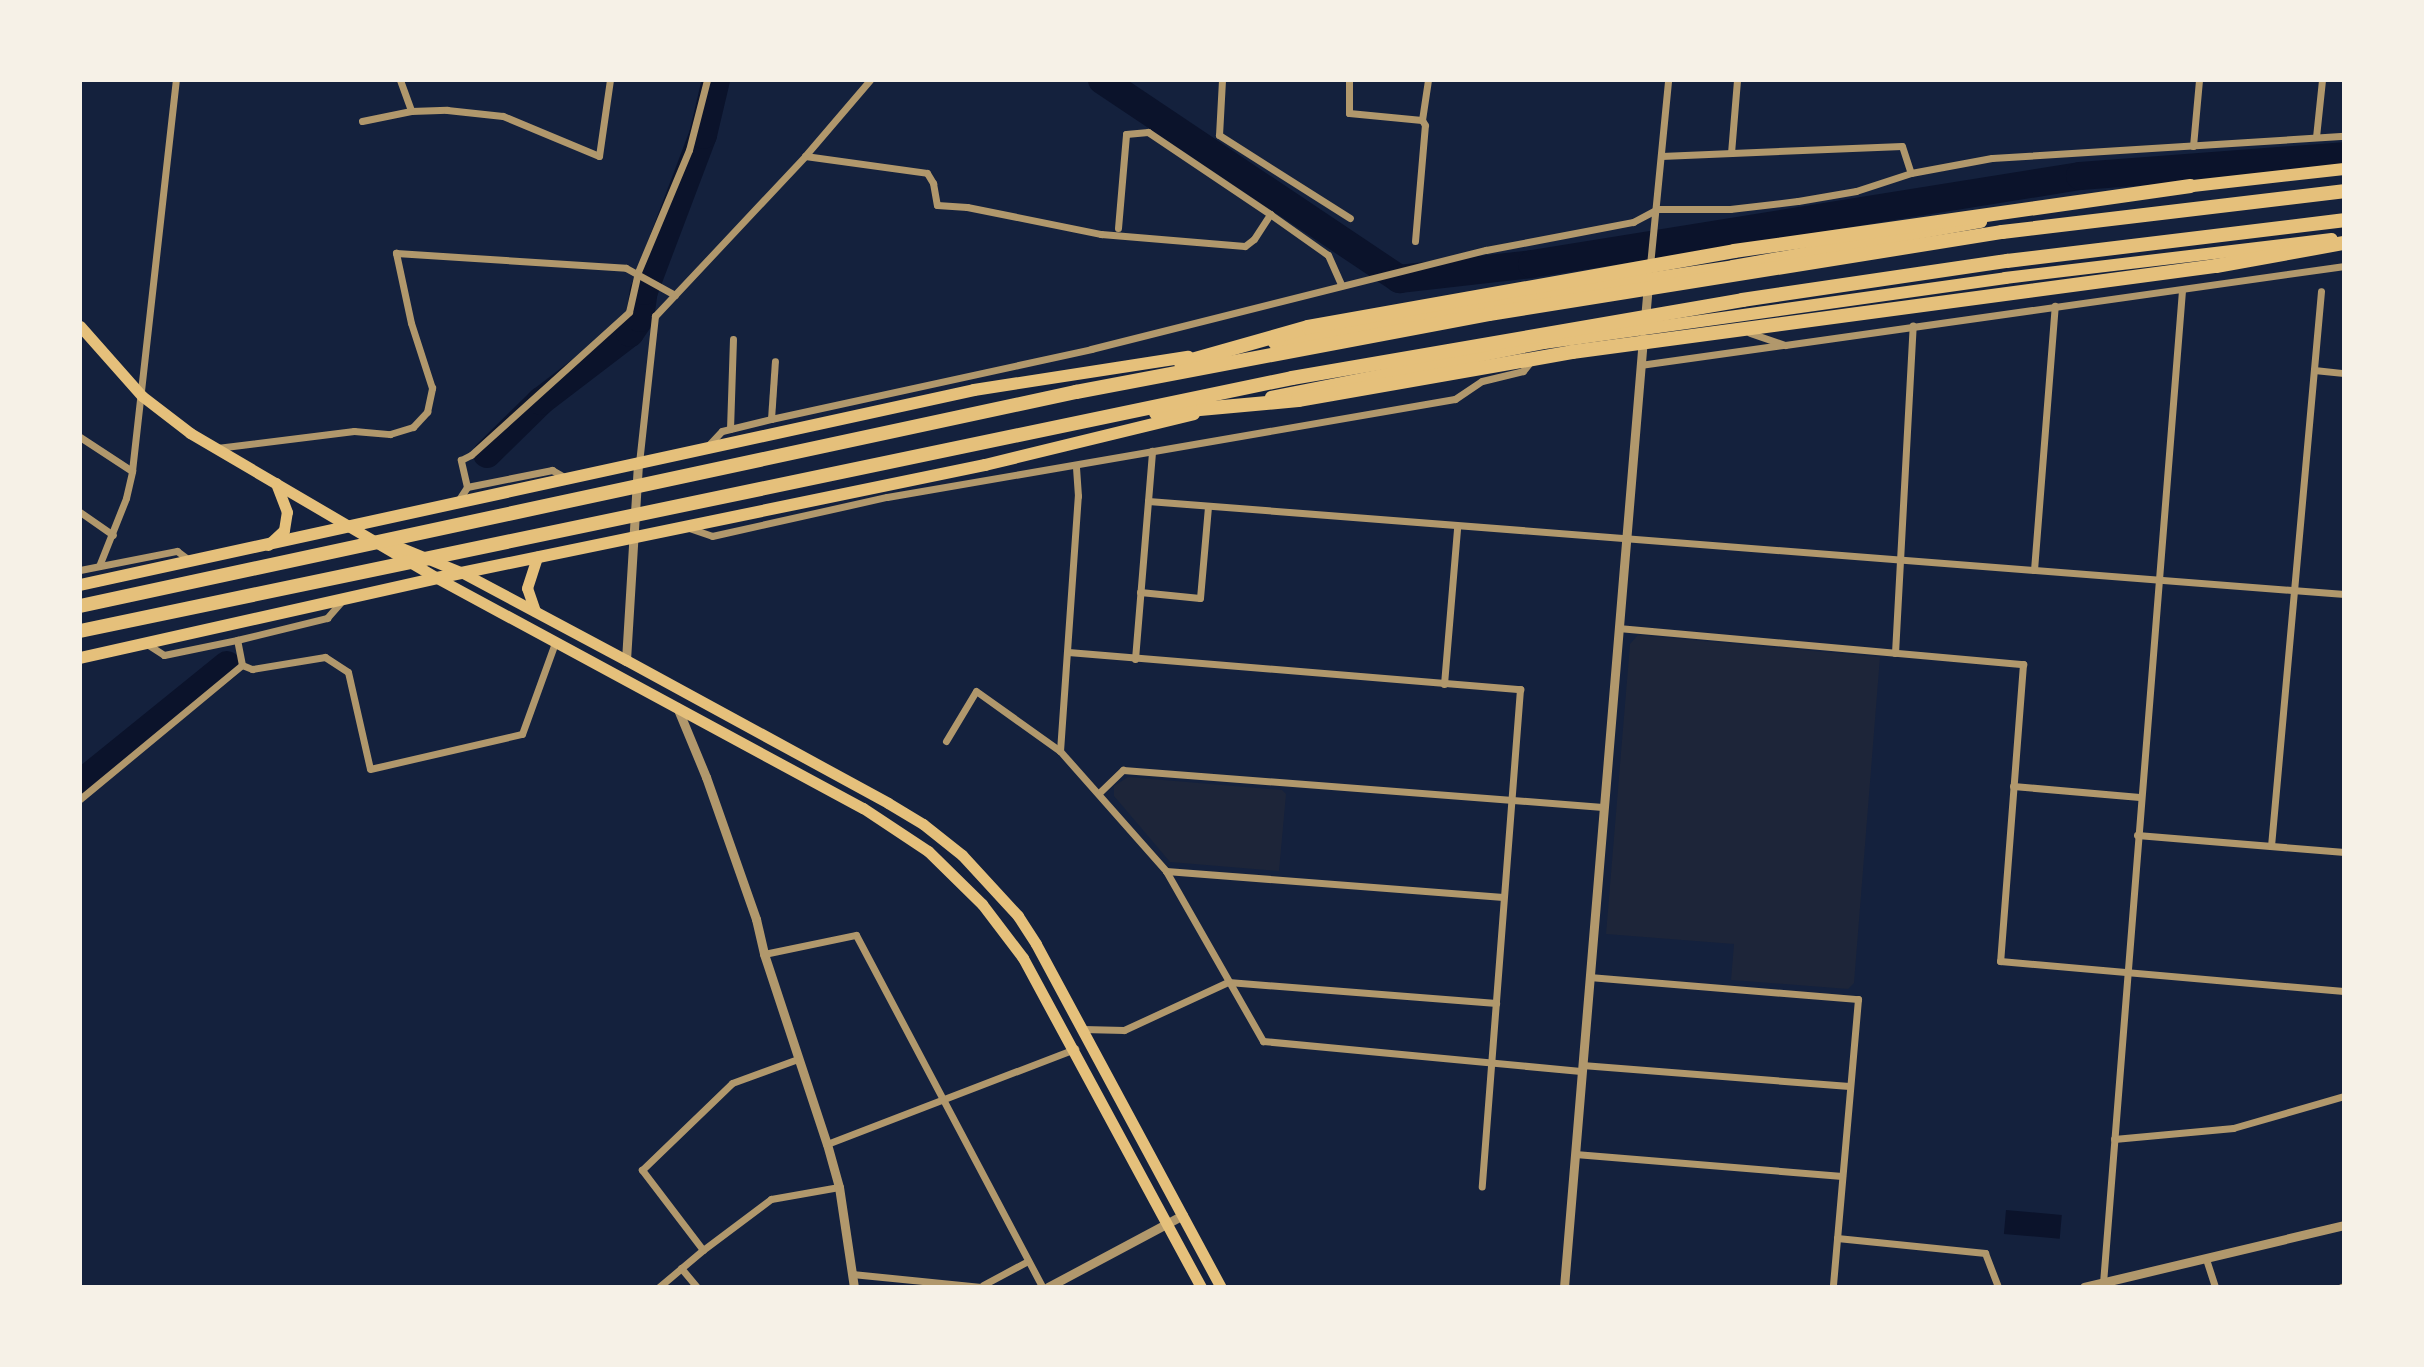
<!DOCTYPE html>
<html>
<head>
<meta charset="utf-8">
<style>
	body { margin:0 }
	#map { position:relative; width:2424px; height:1367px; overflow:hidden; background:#14213d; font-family:"Noto Serif",serif }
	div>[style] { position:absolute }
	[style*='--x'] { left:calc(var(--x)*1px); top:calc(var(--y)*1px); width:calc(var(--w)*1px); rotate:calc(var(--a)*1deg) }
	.green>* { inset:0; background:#1d2539 }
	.water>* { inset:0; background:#0b132b; transform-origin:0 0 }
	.river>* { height:28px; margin:-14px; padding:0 14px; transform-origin:14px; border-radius:14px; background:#0b132b }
	.minor>* { height:7px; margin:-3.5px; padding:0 3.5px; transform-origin:3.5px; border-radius:3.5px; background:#b1986c }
	.tertiary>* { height:9px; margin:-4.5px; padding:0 4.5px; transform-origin:4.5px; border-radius:4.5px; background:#b1986c }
	.primary>* { height:11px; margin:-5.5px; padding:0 5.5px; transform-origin:5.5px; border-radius:5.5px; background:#e5c07b }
	.trunk>* { height:12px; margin:-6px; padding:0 6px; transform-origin:6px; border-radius:6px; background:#e5c07b }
	.motorway>* { height:14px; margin:-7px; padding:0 7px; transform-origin:7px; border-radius:7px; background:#e5c07b }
	span { translate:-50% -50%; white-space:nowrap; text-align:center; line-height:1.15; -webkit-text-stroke:8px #f6f1e7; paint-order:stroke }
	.frame { position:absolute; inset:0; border:82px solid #f6f1e7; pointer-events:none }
</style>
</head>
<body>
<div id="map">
	<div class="green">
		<div style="clip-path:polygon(1638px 635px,1880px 657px,1854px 983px,1848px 989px,1731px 980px,1734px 944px,1606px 934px,1630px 644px)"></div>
		<div style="clip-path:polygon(1128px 777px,1282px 790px,1286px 794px,1279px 871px,1170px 862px,1114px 796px,1114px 786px)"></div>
	</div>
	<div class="water">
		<div style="left:2006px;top:1210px;width:56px;height:24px;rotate:5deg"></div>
	</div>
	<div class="river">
		<div style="--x:1102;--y:80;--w:358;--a:33.8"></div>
		<div style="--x:1399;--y:279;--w:134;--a:-6.4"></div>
		<div style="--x:1532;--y:264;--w:555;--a:-9.12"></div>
		<div style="--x:2080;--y:176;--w:265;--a:-4.3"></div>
		<div style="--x:487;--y:454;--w:76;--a:-44.5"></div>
		<div style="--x:541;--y:401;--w:112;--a:-37.4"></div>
		<div style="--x:630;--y:333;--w:18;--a:-56"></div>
		<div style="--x:640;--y:318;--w:27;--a:-82"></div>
		<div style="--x:644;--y:291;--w:167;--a:-69.3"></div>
		<div style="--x:703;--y:135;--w:57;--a:-76.7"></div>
		<div style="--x:80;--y:784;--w:189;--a:-39"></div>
	</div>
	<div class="minor">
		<div style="--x:400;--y:80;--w:33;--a:70"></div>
		<div style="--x:1222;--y:80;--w:55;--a:93.1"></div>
		<div style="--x:1219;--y:135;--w:155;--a:32.4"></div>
		<div style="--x:1349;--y:80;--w:33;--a:90"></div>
		<div style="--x:1349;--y:113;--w:73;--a:5.5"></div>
		<div style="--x:1422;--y:120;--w:40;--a:-81.5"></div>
		<div style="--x:362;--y:121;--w:50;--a:-11.5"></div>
		<div style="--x:411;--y:111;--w:36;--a:-2"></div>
		<div style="--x:447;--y:110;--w:56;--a:6.1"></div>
		<div style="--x:503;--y:116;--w:104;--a:22.6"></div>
		<div style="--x:599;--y:156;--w:77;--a:-81.8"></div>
		<div style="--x:2316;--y:137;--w:57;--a:-84"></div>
		<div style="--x:2193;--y:146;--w:66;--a:-84.8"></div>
		<div style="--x:1731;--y:153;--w:73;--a:-85.3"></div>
		<div style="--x:805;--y:156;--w:123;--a:7.9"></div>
		<div style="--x:927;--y:173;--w:12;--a:59"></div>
		<div style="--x:933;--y:183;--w:22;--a:80"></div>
		<div style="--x:937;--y:205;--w:30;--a:4"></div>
		<div style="--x:967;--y:207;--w:137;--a:11.4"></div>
		<div style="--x:1101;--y:234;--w:144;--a:4.8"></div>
		<div style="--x:1245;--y:246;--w:11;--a:-38"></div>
		<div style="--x:1254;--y:239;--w:30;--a:-57"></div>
		<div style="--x:1270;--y:214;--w:71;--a:35.3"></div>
		<div style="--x:1328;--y:255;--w:32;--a:66"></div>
		<div style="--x:1661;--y:156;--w:241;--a:-2.4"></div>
		<div style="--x:1902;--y:146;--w:28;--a:72"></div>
		<div style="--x:1118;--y:228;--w:94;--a:-85.1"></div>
		<div style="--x:1126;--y:134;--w:22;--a:-5"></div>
		<div style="--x:1148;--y:132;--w:147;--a:33.9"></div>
		<div style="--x:1415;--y:241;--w:116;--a:-85.1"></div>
		<div style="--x:1425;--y:125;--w:6;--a:-121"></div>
		<div style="--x:1650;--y:265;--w:186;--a:-84.4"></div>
		<div style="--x:1750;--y:333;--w:37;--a:19"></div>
		<div style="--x:1785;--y:345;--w:565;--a:-8.04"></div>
		<div style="--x:1640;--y:365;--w:144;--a:-8"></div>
		<div style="--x:2314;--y:370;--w:30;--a:6"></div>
		<div style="--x:771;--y:419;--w:58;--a:-86.1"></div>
		<div style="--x:730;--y:429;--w:90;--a:-88.1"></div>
		<div style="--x:80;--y:437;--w:62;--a:33.2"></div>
		<div style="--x:217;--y:448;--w:138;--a:-7.1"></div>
		<div style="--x:354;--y:431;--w:36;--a:5"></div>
		<div style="--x:390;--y:434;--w:24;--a:-17"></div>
		<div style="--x:413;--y:427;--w:21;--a:-47"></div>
		<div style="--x:427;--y:412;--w:25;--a:-78"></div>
		<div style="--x:432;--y:388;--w:68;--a:-107.9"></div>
		<div style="--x:411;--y:323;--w:72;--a:-102.1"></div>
		<div style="--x:396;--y:253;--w:230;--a:3.7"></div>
		<div style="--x:626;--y:268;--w:56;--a:28.9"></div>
		<div style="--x:706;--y:448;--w:23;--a:-47"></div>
		<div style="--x:722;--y:431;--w:50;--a:-13.8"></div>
		<div style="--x:771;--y:419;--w:328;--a:-12.3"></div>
		<div style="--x:1091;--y:349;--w:407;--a:-14.1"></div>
		<div style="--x:1486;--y:250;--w:150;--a:-10.8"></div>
		<div style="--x:1633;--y:222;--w:27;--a:-28"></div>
		<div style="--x:1657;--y:209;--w:73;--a:0"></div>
		<div style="--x:1730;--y:209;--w:68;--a:-6.7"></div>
		<div style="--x:1798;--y:201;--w:59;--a:-9.8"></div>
		<div style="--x:1856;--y:191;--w:58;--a:-18.1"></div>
		<div style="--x:1911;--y:173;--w:82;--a:-10.5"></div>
		<div style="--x:1992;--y:158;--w:353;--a:-3.6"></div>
		<div style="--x:639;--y:463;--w:148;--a:-83.8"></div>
		<div style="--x:655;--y:316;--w:219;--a:-46.8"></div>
		<div style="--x:805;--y:156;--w:100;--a:-49.5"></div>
		<div style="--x:467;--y:487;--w:28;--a:-103"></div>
		<div style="--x:461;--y:460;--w:11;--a:-27"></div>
		<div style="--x:471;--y:455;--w:213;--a:-42.1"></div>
		<div style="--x:629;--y:312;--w:41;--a:-77.3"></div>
		<div style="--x:638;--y:272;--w:132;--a:-67.3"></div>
		<div style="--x:689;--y:150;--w:72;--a:-75.6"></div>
		<div style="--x:458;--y:501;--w:17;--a:-57"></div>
		<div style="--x:467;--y:487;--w:87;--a:-11.3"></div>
		<div style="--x:552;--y:470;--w:16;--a:30"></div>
		<div style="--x:1148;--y:501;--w:1200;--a:4.45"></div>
		<div style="--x:80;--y:512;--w:40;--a:34.9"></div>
		<div style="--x:689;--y:528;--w:24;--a:19"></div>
		<div style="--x:712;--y:536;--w:179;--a:-12.6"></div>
		<div style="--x:887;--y:497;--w:576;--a:-9.79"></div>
		<div style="--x:1455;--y:399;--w:32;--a:-34"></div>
		<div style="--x:1482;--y:381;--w:42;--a:-13.7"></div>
		<div style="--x:1523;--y:371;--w:13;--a:-51"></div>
		<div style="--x:99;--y:566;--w:73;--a:-68.3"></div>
		<div style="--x:126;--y:498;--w:28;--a:-77"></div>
		<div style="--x:132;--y:471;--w:393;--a:-83.6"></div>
		<div style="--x:80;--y:570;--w:99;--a:-11.1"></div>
		<div style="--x:177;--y:551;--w:15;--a:37"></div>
		<div style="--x:2034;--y:570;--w:265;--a:-85.5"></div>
		<div style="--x:1140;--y:592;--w:60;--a:5.7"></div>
		<div style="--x:1200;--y:598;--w:92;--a:-85"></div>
		<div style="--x:1618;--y:628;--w:407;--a:5.1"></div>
		<div style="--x:2023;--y:664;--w:298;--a:94.4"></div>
		<div style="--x:2000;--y:961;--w:345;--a:5"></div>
		<div style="--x:147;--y:644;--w:20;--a:33"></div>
		<div style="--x:164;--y:655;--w:75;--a:-11.6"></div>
		<div style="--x:237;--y:640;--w:93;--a:-13.7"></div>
		<div style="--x:327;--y:618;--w:21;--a:-49"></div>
		<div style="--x:1068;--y:652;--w:454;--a:4.7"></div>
		<div style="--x:1520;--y:689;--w:499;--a:94.4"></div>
		<div style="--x:1895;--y:653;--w:328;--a:-86.9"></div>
		<div style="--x:1135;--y:659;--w:209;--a:-85.3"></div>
		<div style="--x:242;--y:665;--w:11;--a:22"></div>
		<div style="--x:252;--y:669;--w:74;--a:-9.3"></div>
		<div style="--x:325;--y:657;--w:27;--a:33"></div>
		<div style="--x:348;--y:672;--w:99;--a:77.2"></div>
		<div style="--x:370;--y:769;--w:156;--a:-13"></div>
		<div style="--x:522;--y:734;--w:97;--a:-70.1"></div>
		<div style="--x:1444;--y:684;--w:157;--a:-85.2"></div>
		<div style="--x:946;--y:741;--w:58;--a:-59"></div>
		<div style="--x:976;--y:691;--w:103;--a:35.5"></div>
		<div style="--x:1060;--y:751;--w:160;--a:48.5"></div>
		<div style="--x:1166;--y:871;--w:196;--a:60.3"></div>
		<div style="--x:1263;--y:1041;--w:319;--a:5.4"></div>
		<div style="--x:1060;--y:751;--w:256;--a:-86"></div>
		<div style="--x:1078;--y:496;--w:31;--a:-94"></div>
		<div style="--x:2013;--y:786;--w:127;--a:5"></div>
		<div style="--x:1100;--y:792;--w:32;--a:-44"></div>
		<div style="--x:1123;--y:770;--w:481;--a:4.4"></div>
		<div style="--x:80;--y:799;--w:210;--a:-39.6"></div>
		<div style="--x:242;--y:665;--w:25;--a:-101"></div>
		<div style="--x:2137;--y:835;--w:208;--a:4.7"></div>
		<div style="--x:2271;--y:846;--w:557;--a:-84.85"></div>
		<div style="--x:1166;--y:871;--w:338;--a:4.4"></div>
		<div style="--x:764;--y:954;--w:94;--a:-11.7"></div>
		<div style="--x:856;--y:935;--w:398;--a:62.1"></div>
		<div style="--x:1589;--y:977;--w:270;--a:4.7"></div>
		<div style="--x:1858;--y:999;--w:289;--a:95"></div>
		<div style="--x:1083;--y:1029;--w:41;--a:1.4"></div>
		<div style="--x:1124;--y:1030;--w:115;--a:-24.8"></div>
		<div style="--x:1228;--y:982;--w:269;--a:4.5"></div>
		<div style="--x:1582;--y:1065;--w:268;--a:4.5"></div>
		<div style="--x:2114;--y:1139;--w:120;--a:-5.3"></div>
		<div style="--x:2233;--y:1128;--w:116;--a:-16.1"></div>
		<div style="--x:827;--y:1144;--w:266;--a:-21"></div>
		<div style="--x:1575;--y:1154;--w:268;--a:4.7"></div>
		<div style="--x:1837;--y:1238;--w:149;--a:5.8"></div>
		<div style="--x:1985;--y:1253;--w:36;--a:69"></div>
		<div style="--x:703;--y:1250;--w:85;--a:-36.9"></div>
		<div style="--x:771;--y:1199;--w:69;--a:-10"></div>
		<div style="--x:2206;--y:1259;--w:29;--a:72"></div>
		<div style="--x:681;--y:1268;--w:25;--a:50"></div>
		<div style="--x:852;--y:1274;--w:132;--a:5.7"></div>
		<div style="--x:2103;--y:1283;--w:995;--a:-85.45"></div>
		<div style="--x:983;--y:1285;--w:51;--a:-28.1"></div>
		<div style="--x:659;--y:1287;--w:57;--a:-40.1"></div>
		<div style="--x:703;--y:1250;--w:101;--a:-127.3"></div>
		<div style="--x:642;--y:1170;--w:125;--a:-44"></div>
		<div style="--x:732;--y:1083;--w:70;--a:-20"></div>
		<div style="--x:2341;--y:1287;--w:3;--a:-18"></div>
	</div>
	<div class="tertiary">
		<div style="--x:1645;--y:319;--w:33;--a:-85"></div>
		<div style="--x:626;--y:660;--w:195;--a:-86.5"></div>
		<div style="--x:677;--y:707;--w:76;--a:67.5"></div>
		<div style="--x:706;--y:777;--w:151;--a:70.6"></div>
		<div style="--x:756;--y:919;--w:36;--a:77"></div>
		<div style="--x:764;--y:954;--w:200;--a:71.7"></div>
		<div style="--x:827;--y:1144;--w:45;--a:74.4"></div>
		<div style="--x:839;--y:1187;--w:101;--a:81.5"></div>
		<div style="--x:1048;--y:1287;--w:153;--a:-28.1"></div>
		<div style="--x:1564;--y:1287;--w:952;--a:-85.24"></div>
		<div style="--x:2084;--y:1287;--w:267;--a:-13.4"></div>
	</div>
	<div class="primary">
		<div style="--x:80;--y:326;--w:94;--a:48.5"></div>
		<div style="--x:142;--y:396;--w:61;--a:37.6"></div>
		<div style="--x:190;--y:433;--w:286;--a:30.4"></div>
		<div style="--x:437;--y:578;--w:484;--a:28.4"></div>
		<div style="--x:863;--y:808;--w:78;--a:33.5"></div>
		<div style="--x:928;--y:851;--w:76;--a:44.5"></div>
		<div style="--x:982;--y:904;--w:68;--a:52.8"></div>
		<div style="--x:1023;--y:958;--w:374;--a:61.6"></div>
		<div style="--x:387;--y:542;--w:82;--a:22.2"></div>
		<div style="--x:463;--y:573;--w:185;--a:28.1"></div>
		<div style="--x:626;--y:660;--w:298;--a:28.6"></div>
		<div style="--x:888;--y:803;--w:41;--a:31"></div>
		<div style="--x:923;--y:824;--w:50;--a:38.5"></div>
		<div style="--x:962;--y:855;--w:83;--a:47.4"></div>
		<div style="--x:1018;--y:916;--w:33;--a:57"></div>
		<div style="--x:1036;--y:944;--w:390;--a:61.7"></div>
		<div style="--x:268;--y:545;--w:22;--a:-43"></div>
		<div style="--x:284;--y:530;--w:18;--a:-81"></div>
		<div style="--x:287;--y:512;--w:31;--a:-111"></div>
		<div style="--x:535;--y:611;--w:24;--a:-109"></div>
		<div style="--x:527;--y:588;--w:33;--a:-72"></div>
	</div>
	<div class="trunk">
		<div style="--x:2184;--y:187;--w:161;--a:-6.4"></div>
		<div style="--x:1274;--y:343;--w:203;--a:-10.8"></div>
		<div style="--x:1473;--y:305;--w:263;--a:-8.5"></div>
		<div style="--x:1733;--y:266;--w:252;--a:-10.1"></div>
		<div style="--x:1271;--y:397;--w:278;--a:-11.2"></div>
		<div style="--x:1544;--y:343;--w:466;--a:-8"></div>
		<div style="--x:2005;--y:278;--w:329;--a:-6.8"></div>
		<div style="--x:80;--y:585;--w:915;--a:-12.3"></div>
		<div style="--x:974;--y:390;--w:217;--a:-8.8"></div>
		<div style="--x:80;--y:658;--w:366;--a:-12.6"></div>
		<div style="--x:437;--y:578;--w:560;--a:-11.65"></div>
		<div style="--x:985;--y:465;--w:215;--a:-13.7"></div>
	</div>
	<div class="motorway">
		<div style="--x:1181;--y:363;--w:132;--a:-15.8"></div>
		<div style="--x:1308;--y:327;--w:433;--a:-10.1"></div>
		<div style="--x:1734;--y:251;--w:461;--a:-8.1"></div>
		<div style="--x:1156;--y:413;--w:143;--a:-5.2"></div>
		<div style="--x:1298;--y:400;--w:278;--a:-9.9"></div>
		<div style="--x:1572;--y:352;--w:650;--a:-7.61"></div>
		<div style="--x:2216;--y:266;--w:130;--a:-10.2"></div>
		<div style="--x:80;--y:606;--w:1019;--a:-12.13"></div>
		<div style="--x:1076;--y:392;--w:420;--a:-10.7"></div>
		<div style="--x:1489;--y:314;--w:520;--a:-9.08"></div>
		<div style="--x:2002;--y:232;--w:344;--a:-6.8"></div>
		<div style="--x:80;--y:631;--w:1238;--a:-11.79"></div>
		<div style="--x:1292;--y:378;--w:457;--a:-9.8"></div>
		<div style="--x:1742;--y:300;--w:268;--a:-8.4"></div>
		<div style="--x:2007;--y:261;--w:339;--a:-6.9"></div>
	</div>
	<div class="frame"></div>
</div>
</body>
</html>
